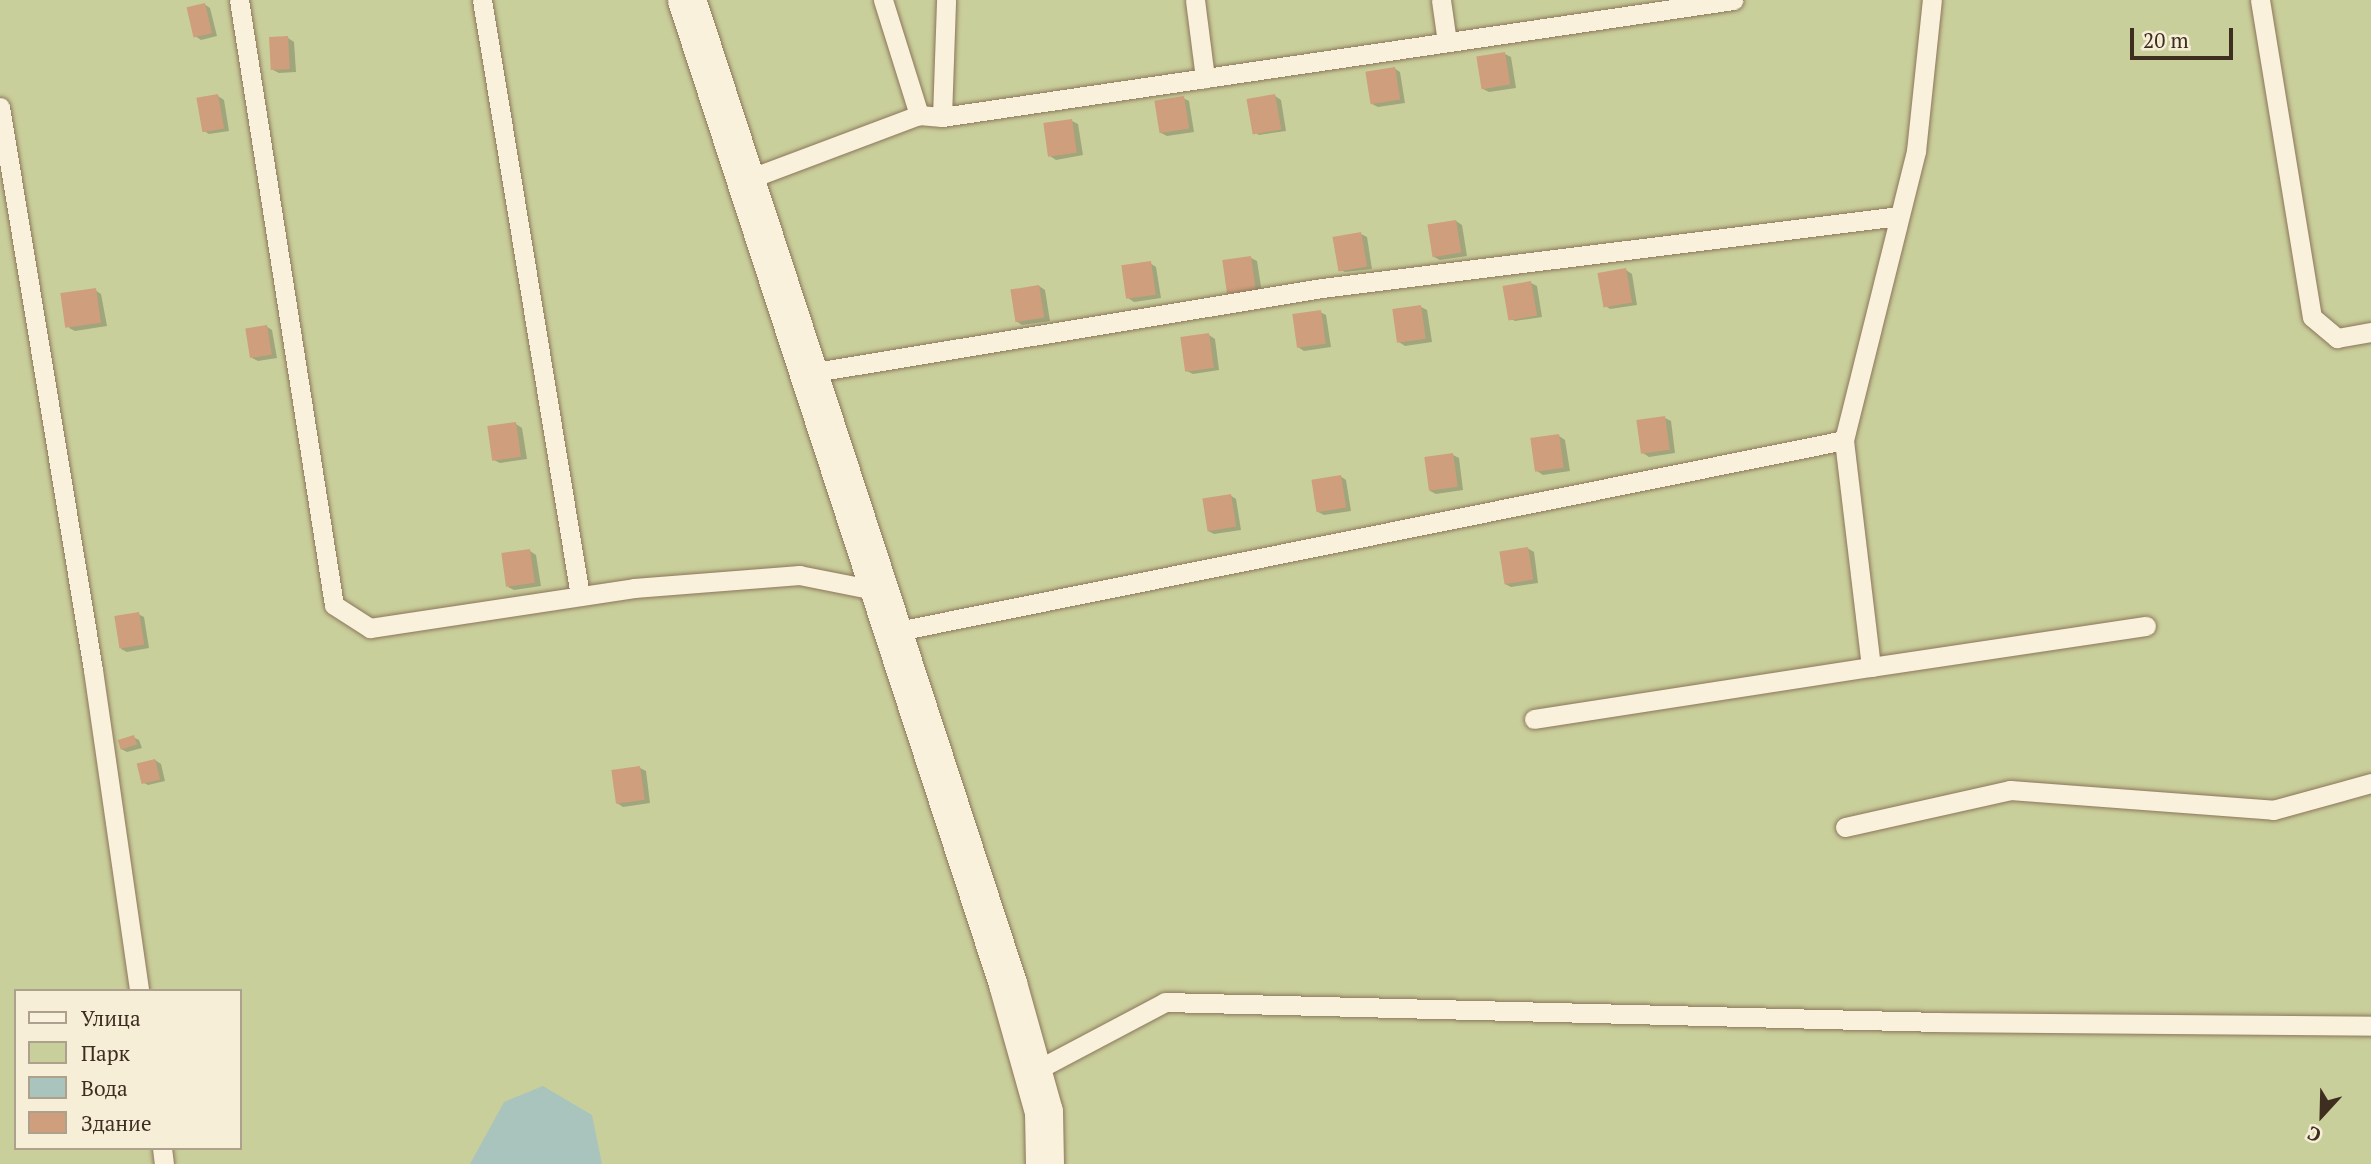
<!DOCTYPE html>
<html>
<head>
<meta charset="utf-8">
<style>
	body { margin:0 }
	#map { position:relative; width:2371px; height:1164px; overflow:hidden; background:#f0e4c8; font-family:"PT Serif",serif }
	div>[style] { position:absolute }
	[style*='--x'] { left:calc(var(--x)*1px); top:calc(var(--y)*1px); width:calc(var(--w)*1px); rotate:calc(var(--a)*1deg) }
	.green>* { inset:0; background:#c9cf9b }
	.water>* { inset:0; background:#a9c4bc }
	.shadow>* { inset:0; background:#0003 }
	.building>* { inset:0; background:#cf9f7d; transform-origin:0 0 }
	.roads { filter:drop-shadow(0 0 2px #8d765c) drop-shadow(0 0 2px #8d765c) }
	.service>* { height:19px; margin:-9.5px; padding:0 9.5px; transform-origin:9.5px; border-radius:9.5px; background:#faf1dc }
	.minor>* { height:38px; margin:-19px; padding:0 19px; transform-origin:19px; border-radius:19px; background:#faf1dc }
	span { translate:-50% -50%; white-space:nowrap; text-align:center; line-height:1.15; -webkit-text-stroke:7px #f7eed8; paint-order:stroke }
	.legend { position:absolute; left:14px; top:989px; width:228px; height:161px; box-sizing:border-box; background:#f7eed8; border:2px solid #ada18e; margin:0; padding:9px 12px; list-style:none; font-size:21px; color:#3d2e20 }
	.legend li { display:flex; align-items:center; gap:14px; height:35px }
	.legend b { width:35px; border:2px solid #ada18e }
	.north { position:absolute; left:2287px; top:1080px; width:70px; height:70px; -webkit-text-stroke:5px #f7eed8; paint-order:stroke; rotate:202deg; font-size:19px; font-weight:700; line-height:28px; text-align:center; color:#3d2e20 }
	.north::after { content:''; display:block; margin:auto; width:24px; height:32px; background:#3d2e20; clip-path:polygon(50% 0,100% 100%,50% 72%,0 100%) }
	.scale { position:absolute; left:2130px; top:28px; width:103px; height:32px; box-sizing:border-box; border:4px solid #3d2e20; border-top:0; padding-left:9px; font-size:21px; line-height:24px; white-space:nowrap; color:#3d2e20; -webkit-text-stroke:5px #f7eed8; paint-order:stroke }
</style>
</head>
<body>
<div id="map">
	<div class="green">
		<div style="clip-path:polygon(evenodd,0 0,2371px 0,2371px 1164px,0 1164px,0 0,16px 991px,240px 991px,240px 1148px,16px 1148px,16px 991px)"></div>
	</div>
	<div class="water">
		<div style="clip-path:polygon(543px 1086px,592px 1115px,602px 1164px,470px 1164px,504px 1102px)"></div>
	</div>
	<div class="shadow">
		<div style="clip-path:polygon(204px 4px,210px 8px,217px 36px,201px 40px,195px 36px)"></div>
		<div style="clip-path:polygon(288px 38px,294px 42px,296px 72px,279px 73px,273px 70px)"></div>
		<div style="clip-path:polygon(1505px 54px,1511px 57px,1516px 88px,1489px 92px,1483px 89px)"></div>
		<div style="clip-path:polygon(1394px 68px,1400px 72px,1405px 103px,1378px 107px,1372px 104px)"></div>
		<div style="clip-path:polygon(218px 96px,224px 100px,229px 131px,209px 134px,204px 131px)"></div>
		<div style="clip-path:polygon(1275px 96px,1281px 100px,1286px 131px,1259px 135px,1253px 132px)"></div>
		<div style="clip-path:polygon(1183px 98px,1189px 101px,1194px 132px,1167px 136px,1161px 133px)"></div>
		<div style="clip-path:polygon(1072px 121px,1078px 124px,1083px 155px,1056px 160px,1050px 156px)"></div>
		<div style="clip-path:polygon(1456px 221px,1462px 225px,1467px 256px,1440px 260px,1434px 257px)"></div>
		<div style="clip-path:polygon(1361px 234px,1367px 237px,1372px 269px,1345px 272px,1339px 269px)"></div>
		<div style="clip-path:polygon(1251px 258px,1257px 261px,1262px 293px,1235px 297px)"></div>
		<div style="clip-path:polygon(1150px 263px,1156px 267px,1161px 298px,1134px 302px,1128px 298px)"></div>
		<div style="clip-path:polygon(1626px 270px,1632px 274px,1637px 305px,1610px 309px,1604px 305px)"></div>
		<div style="clip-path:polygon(1531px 283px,1537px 286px,1542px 317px,1515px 321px,1509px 318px)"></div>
		<div style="clip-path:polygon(1039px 286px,1045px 290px,1050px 321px,1022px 325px,1016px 321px)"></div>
		<div style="clip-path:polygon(95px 290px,101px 294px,107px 326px,75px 331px,69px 328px)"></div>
		<div style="clip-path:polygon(1421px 307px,1427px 310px,1432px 342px,1405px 346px,1399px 342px)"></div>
		<div style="clip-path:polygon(1320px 312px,1326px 315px,1331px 347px,1304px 351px,1298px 347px)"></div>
		<div style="clip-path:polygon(266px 326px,272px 330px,277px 358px,258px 361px,252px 358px)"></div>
		<div style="clip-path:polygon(1209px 335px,1215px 339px,1219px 370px,1193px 374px,1187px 371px)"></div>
		<div style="clip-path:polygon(1665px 418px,1671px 421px,1675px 453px,1649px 457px,1643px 453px)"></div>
		<div style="clip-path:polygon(516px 424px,522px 428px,527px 459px,500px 463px,494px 460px)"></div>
		<div style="clip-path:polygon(1559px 436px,1565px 440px,1570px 471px,1543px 475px,1537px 471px)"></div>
		<div style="clip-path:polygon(1453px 455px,1459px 458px,1463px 490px,1436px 494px,1430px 491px)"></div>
		<div style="clip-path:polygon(1340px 476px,1346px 480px,1351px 511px,1324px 515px,1318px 512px)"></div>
		<div style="clip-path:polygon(1230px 495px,1236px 499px,1241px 530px,1214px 534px,1208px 531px)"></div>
		<div style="clip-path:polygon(1527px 548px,1534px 552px,1538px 583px,1511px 587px,1505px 584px)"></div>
		<div style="clip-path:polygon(530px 551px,536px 555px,541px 586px,514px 590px,508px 587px)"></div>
		<div style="clip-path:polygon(138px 614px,144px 617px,149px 648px,127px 652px,121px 649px)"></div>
		<div style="clip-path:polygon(133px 737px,139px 740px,142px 748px,127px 752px,121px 749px)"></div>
		<div style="clip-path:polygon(155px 760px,161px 764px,165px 781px,148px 785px,142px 782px)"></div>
		<div style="clip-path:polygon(640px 768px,646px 771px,650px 803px,623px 807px,617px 803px)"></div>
	</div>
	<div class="building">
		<div style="left:205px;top:3px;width:31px;height:19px;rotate:77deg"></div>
		<div style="left:288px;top:36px;width:33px;height:19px;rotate:87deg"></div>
		<div style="left:1505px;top:52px;width:33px;height:29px;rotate:81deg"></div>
		<div style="left:1395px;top:67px;width:33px;height:30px;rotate:81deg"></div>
		<div style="left:218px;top:94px;width:35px;height:22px;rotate:80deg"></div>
		<div style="left:1275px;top:94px;width:36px;height:29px;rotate:80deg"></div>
		<div style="left:1184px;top:96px;width:33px;height:30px;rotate:81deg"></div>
		<div style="left:1072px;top:119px;width:34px;height:29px;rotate:82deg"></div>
		<div style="left:1456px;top:220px;width:33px;height:29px;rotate:81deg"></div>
		<div style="left:1361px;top:232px;width:35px;height:29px;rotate:80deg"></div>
		<div style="left:1251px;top:256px;width:34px;height:29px;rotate:82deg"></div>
		<div style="left:1151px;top:261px;width:34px;height:30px;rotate:82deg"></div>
		<div style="left:1626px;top:268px;width:35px;height:29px;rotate:80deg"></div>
		<div style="left:1531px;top:281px;width:35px;height:29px;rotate:80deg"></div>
		<div style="left:1039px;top:285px;width:33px;height:29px;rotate:81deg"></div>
		<div style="left:96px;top:288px;width:35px;height:36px;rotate:82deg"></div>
		<div style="left:1421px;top:305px;width:34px;height:29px;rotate:82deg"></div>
		<div style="left:1321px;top:310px;width:34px;height:29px;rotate:82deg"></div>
		<div style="left:267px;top:325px;width:30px;height:22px;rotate:81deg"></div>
		<div style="left:1209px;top:333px;width:35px;height:29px;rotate:82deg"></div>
		<div style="left:1665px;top:416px;width:34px;height:29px;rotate:82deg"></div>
		<div style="left:516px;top:422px;width:35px;height:29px;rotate:82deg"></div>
		<div style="left:1559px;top:434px;width:34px;height:29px;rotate:82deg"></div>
		<div style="left:1453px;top:453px;width:34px;height:29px;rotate:82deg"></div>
		<div style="left:1341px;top:475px;width:33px;height:30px;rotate:81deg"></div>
		<div style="left:1231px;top:494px;width:33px;height:29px;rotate:81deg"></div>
		<div style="left:1528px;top:547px;width:33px;height:29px;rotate:81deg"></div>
		<div style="left:530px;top:549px;width:34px;height:29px;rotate:82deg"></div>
		<div style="left:139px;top:612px;width:33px;height:25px;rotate:81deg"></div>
		<div style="left:134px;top:735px;width:10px;height:17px;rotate:73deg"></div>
		<div style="left:155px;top:759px;width:21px;height:19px;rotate:76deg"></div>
		<div style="left:640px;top:766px;width:34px;height:29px;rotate:82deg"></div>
	</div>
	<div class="roads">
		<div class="service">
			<div style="--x:239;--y:0;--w:612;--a:81.08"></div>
			<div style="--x:334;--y:605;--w:43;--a:32.6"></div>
			<div style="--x:370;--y:628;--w:267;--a:-8.6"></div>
			<div style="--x:634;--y:588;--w:166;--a:-4.5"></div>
			<div style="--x:799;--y:575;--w:83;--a:11.2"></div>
			<div style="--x:482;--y:0;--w:604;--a:80.66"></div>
			<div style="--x:883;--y:0;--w:121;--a:72.6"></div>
			<div style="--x:1195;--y:0;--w:79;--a:82.7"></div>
			<div style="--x:1441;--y:0;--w:42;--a:81.9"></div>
			<div style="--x:2260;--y:0;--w:321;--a:80.7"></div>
			<div style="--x:2312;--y:317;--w:33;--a:40"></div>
			<div style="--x:2337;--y:338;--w:35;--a:-10"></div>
			<div style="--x:0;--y:107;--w:571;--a:80.62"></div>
			<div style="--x:93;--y:670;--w:324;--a:81.8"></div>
			<div style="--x:942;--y:117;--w:117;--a:-88"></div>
			<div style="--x:746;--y:180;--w:185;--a:-20.6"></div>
			<div style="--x:919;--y:115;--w:23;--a:5"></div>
			<div style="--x:942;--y:117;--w:800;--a:-8.41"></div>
			<div style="--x:809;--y:373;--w:520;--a:-9.41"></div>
			<div style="--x:1322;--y:288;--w:581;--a:-7.11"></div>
			<div style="--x:893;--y:632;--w:970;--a:-11.41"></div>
			<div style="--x:1844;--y:440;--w:298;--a:-76"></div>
			<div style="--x:1916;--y:151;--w:152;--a:-84"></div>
			<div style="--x:1871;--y:667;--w:278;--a:-8.5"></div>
			<div style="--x:1534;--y:719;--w:341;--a:-8.8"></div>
			<div style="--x:1871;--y:667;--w:229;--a:-96.8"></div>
			<div style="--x:1845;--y:827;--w:169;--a:-12.6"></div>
			<div style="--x:2010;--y:790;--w:264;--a:4.3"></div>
			<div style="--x:2273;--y:810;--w:102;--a:-15.4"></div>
			<div style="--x:1033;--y:1072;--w:149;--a:-27.9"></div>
			<div style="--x:1165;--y:1002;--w:774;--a:1.48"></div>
			<div style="--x:1939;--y:1022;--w:432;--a:0.5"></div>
			<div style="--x:162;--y:1148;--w:16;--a:83"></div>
		</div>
		<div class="minor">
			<div style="--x:687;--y:0;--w:1035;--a:71.93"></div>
			<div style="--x:1008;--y:984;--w:133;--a:74.3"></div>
			<div style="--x:1044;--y:1112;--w:52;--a:88.9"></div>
		</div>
	</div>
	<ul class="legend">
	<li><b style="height:9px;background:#faf1dc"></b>Улица</li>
	<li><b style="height:19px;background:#c9cf9b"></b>Парк</li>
	<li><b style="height:19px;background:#a9c4bc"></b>Вода</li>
	<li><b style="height:19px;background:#cf9f7d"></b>Здание</li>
	</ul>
	<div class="north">С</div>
	<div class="scale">20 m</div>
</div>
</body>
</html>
